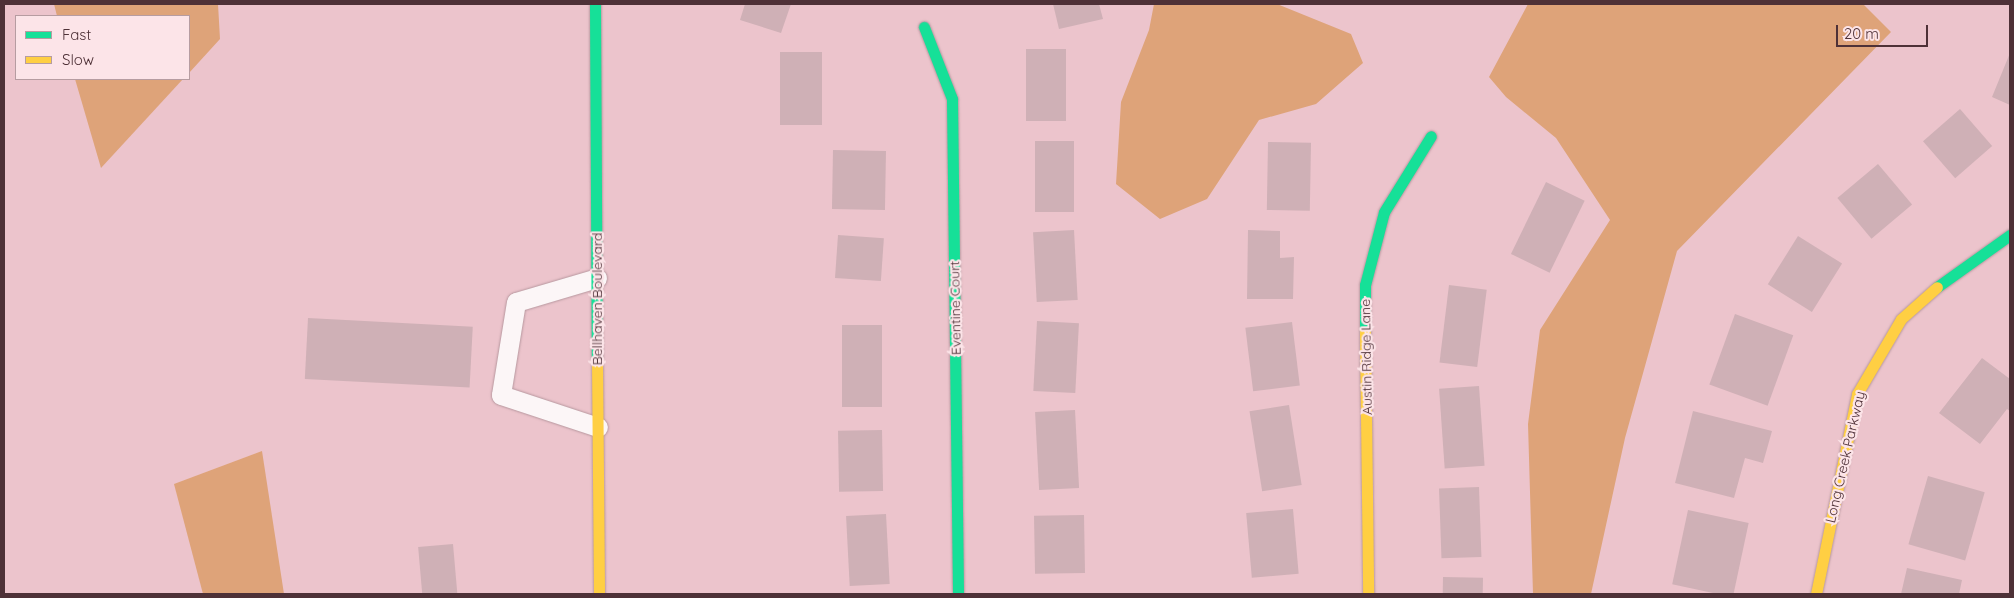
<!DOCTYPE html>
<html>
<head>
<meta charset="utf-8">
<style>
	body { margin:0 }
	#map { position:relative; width:2014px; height:598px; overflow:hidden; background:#ecc4cc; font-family:Quicksand,sans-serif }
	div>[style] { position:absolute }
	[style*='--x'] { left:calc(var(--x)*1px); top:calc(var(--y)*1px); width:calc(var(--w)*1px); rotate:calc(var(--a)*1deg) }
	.forest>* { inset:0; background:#dea379 }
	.building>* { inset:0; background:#cfb0b6; transform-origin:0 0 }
	.roads { filter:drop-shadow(0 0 1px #b7989f) drop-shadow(0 0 1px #b7989f) }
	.lane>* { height:19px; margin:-9.5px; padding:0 9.5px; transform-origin:9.5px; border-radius:9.5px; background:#fcf6f7 }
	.fast>* { height:11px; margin:-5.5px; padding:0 5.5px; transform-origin:5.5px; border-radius:5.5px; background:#16e098 }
	.slow>* { height:11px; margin:-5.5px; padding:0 5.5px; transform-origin:5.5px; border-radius:5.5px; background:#ffcf43 }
	span { translate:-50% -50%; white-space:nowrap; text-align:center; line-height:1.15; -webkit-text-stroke:4.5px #fce4e8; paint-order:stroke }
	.street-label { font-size:14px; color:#4e3137 }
	.frame { position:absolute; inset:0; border:5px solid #4e3137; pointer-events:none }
	.legend { position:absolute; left:15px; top:15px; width:175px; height:65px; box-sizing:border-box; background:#fce4e8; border:1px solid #b69ca1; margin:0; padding:6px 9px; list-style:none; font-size:15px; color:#4e3137 }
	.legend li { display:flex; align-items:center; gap:10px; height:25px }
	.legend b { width:25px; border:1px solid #b69ca1 }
	.scale { position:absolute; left:1836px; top:25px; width:92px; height:22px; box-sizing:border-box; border:2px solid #4e3137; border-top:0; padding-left:6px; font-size:15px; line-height:18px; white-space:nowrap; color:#4e3137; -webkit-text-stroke:4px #fce4e8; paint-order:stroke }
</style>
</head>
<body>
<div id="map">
	<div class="forest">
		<div style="clip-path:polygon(54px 4px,218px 4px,220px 39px,189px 73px,189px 16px,57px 16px)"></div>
		<div style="clip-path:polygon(1154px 4px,1277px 4px,1351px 34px,1363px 63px,1316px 104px,1259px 120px,1207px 199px,1160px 219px,1116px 184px,1121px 102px,1149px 30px)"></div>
		<div style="clip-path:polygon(1528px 4px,1863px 4px,1891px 32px,1677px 251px,1625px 438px,1591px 594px,1533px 594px,1528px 424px,1540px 330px,1610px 220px,1556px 138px,1506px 97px,1489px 77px)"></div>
		<div style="clip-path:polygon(75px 79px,183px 79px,101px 168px)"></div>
		<div style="clip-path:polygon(262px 451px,284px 594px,203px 594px,174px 484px)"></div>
	</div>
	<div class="building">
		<div style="clip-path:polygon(745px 4px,791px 4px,781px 33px,740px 20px)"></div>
		<div style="clip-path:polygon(1053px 4px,1099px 4px,1103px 19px,1059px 29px)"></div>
		<div style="left:1026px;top:49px;width:40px;height:72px"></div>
		<div style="left:780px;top:52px;width:42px;height:73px"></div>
		<div style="clip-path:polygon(2010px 53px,2010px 105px,1992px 97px)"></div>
		<div style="left:1960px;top:109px;width:49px;height:49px;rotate:49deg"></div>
		<div style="left:1035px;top:141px;width:39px;height:71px"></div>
		<div style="left:1268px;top:142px;width:43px;height:68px;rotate:1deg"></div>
		<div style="left:833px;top:150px;width:53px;height:59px;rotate:1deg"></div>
		<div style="left:1878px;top:164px;width:53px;height:53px;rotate:50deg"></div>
		<div style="left:1546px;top:182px;width:43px;height:80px;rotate:26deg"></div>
		<div style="left:1074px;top:230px;width:70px;height:41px;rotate:87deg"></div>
		<div style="clip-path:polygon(1248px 230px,1280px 231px,1280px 258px,1294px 257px,1293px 299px,1247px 299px)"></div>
		<div style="left:838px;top:235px;width:46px;height:43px;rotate:4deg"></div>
		<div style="left:1798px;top:236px;width:52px;height:57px;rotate:32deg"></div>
		<div style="left:1449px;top:285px;width:38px;height:78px;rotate:7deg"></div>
		<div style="left:1735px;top:314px;width:62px;height:75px;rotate:20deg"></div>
		<div style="left:308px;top:318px;width:165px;height:61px;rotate:3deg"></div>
		<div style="left:1037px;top:321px;width:42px;height:70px;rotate:3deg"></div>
		<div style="left:1292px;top:322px;width:64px;height:47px;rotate:83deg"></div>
		<div style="left:842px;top:325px;width:40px;height:82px"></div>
		<div style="clip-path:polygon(1982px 358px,2010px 379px,2010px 411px,2007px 409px,1980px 444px,1939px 413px)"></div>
		<div style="left:1479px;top:386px;width:80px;height:40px;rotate:86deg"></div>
		<div style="left:1289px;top:405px;width:81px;height:40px;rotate:81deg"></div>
		<div style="left:1075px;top:410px;width:78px;height:40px;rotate:87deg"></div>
		<div style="clip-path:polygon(1693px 411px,1772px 431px,1763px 463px,1745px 458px,1734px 498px,1675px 483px)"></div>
		<div style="left:882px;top:430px;width:61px;height:44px;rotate:89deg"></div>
		<div style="left:1928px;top:476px;width:59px;height:71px;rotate:16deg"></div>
		<div style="left:1479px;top:487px;width:70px;height:40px;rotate:88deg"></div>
		<div style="left:1293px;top:509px;width:65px;height:47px;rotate:85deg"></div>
		<div style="left:1688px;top:510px;width:62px;height:76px;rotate:12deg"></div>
		<div style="left:886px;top:514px;width:70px;height:40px;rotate:87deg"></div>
		<div style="left:1084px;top:515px;width:58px;height:50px;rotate:89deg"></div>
		<div style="left:453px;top:544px;width:50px;height:35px;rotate:85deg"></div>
		<div style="clip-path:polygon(1907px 568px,1962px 580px,1959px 594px,1901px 594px)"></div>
		<div style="left:1443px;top:577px;width:40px;height:17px;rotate:1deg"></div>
	</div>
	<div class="roads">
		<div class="lane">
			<div style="--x:597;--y:278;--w:84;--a:163.5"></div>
			<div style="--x:516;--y:302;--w:94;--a:99.2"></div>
			<div style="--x:501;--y:395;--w:102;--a:18.3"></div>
		</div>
		<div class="fast">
			<div style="--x:595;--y:4;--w:357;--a:89.7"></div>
			<div style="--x:924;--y:27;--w:77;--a:68.7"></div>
			<div style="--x:952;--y:99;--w:495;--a:89.3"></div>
			<div style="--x:1937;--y:287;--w:90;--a:-35.5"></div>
			<div style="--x:1365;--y:332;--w:47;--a:-90"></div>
			<div style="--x:1365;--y:285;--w:75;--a:-75.4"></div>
			<div style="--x:1384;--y:212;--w:89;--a:-58.3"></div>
		</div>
		<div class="slow">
			<div style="--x:1365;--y:332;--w:262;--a:89.3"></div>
			<div style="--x:597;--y:361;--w:233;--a:89.5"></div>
			<div style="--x:1816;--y:594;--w:204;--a:-78.4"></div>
			<div style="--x:1857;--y:394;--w:87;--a:-59.6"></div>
			<div style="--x:1901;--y:319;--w:48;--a:-41.6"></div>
		</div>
	</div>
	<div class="street-label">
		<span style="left:597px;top:299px;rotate:-90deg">Bellhaven Boulevard</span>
		<span style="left:955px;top:308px;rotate:-91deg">Eventine Court</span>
		<span style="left:1366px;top:357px;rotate:-91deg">Austin Ridge Lane</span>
		<span style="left:1845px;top:457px;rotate:-77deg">Long Creek Parkway</span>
	</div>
	<div class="frame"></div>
	<ul class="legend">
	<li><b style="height:6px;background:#16e098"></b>Fast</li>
	<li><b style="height:6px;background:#ffcf43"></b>Slow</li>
	</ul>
	<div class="scale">20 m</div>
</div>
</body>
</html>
